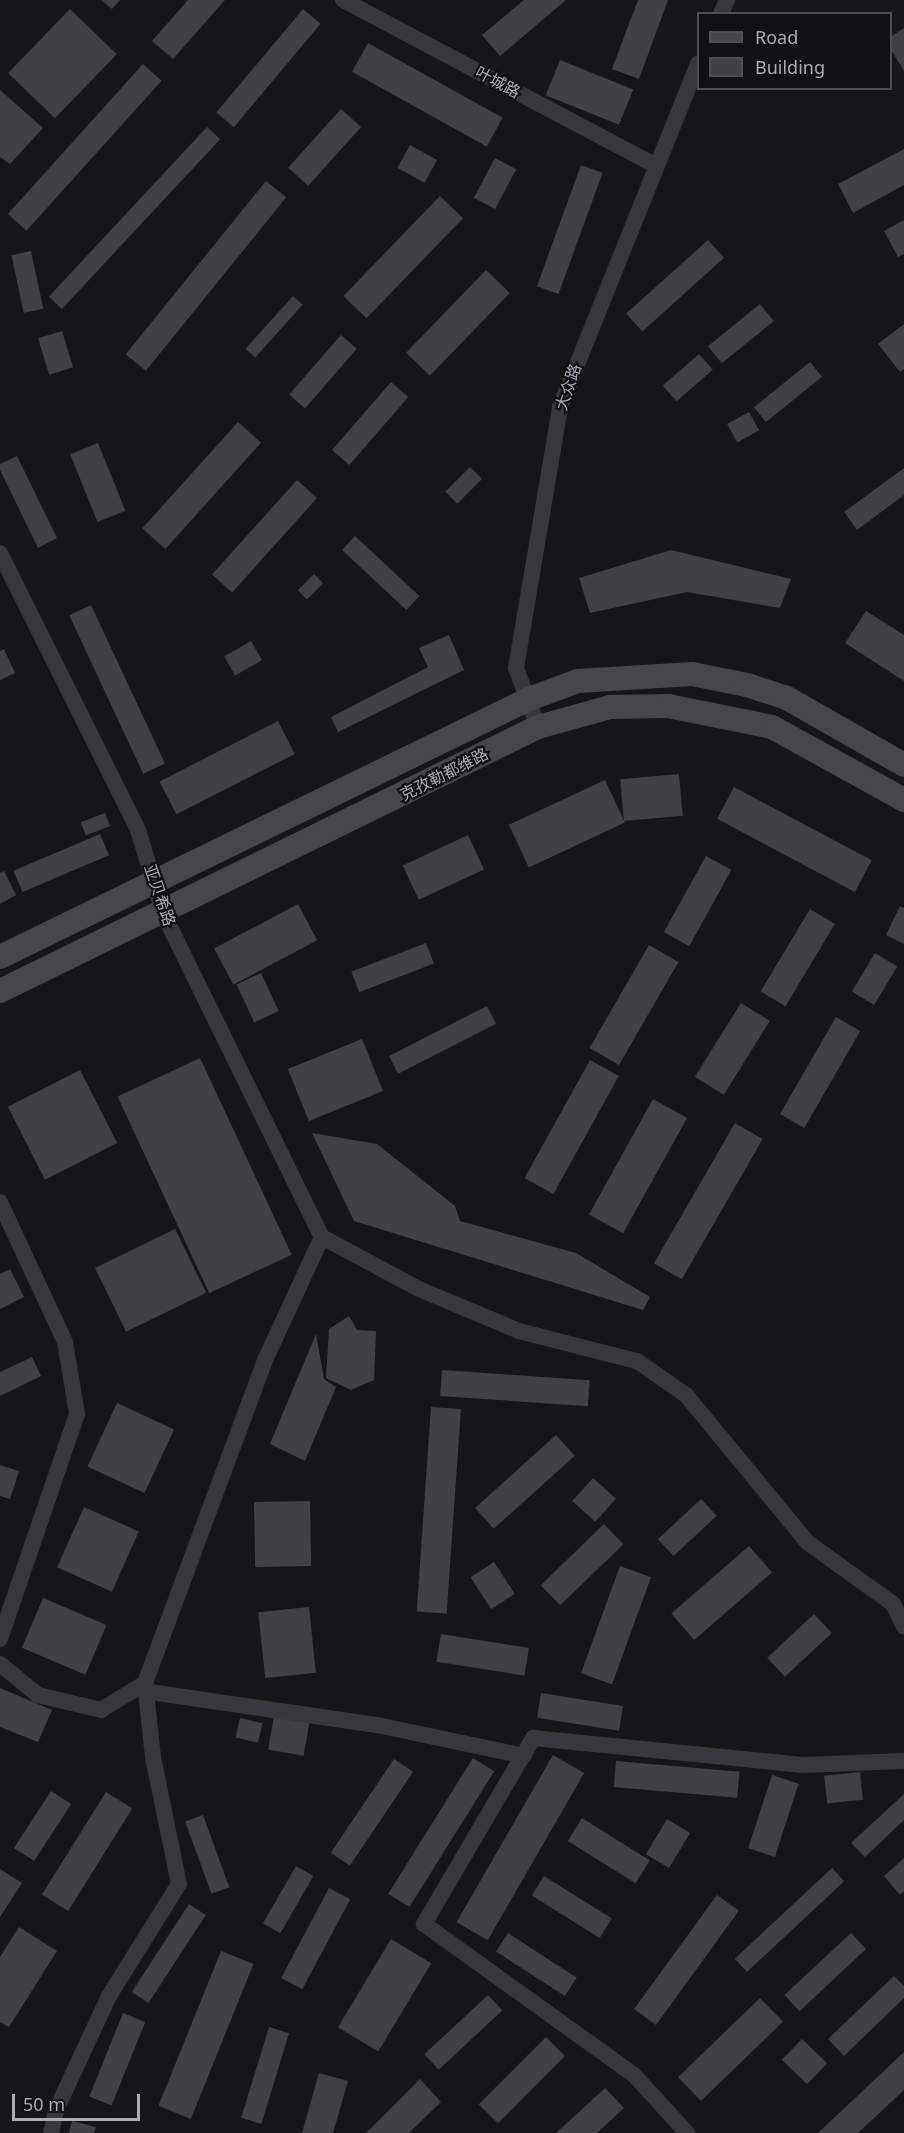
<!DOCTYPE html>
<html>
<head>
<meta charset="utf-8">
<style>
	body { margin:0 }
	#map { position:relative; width:904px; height:2133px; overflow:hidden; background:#161618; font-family:"Noto Sans","Noto Sans SC",sans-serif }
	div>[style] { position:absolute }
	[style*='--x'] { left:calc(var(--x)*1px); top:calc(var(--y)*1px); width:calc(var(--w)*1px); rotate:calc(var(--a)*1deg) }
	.building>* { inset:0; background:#404145; transform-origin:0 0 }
	.minor>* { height:16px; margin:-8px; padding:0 8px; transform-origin:8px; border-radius:8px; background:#37383d }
	.secondary>* { height:24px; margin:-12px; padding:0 12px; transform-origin:12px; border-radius:12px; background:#45474d }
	span { translate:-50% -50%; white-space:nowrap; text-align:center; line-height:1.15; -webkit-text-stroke:4.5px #111113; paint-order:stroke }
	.street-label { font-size:16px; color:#a8adb8 }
	.legend { position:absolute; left:697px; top:12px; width:195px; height:78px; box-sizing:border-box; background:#111113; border:2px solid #4d4f55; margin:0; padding:8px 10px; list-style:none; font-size:18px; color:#a8adb8 }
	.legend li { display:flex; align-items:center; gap:12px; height:30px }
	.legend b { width:30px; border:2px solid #4d4f55 }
	.scale { position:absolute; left:12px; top:2094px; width:128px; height:27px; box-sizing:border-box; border:3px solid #a8adb8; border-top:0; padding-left:8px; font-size:18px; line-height:21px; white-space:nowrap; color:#a8adb8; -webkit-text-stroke:4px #111113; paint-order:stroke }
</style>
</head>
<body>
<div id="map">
	<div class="building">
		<div style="clip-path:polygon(101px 0,120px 0,112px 9px)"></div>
		<div style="clip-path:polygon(188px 0,225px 0,173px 59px,152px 41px)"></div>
		<div style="clip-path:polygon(524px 0,566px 0,500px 56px,482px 35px)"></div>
		<div style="clip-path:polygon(638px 0,668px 0,639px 79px,612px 69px)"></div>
		<div style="left:70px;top:9px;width:65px;height:89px;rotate:44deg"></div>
		<div style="left:303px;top:9px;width:23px;height:135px;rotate:40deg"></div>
		<div style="clip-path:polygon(904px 28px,904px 71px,890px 48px,890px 37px)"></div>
		<div style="left:368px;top:43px;width:154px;height:33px;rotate:29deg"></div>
		<div style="left:560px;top:60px;width:79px;height:38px;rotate:22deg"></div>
		<div style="left:143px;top:64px;width:25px;height:202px;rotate:42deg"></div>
		<div style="clip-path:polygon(0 90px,43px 128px,10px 164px,0 157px)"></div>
		<div style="left:341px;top:109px;width:27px;height:79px;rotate:42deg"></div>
		<div style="left:207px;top:127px;width:18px;height:232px;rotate:43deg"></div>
		<div style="left:410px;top:145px;width:31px;height:26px;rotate:29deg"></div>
		<div style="clip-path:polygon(904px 149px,904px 185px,853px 213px,838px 184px)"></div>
		<div style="left:495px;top:158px;width:24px;height:45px;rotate:28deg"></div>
		<div style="left:581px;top:165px;width:23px;height:129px;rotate:20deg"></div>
		<div style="left:266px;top:181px;width:26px;height:223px;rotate:39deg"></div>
		<div style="left:440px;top:196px;width:32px;height:139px;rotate:44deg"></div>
		<div style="clip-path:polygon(904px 220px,904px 254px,898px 257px,884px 231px)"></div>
		<div style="left:708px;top:240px;width:24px;height:110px;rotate:48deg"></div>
		<div style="left:31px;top:251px;width:59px;height:20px;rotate:78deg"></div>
		<div style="left:486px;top:270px;width:33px;height:115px;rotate:44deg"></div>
		<div style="left:293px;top:296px;width:13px;height:71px;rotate:42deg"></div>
		<div style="left:760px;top:304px;width:22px;height:67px;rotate:51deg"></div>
		<div style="clip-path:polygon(904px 324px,904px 369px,900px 372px,878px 344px)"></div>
		<div style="left:62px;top:331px;width:38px;height:25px;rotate:73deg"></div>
		<div style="left:341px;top:335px;width:21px;height:79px;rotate:41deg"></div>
		<div style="left:699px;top:354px;width:21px;height:48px;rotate:49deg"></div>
		<div style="left:810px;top:362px;width:19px;height:72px;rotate:51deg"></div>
		<div style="left:391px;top:382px;width:23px;height:90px;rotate:41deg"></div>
		<div style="left:749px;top:412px;width:21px;height:25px;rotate:61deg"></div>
		<div style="left:238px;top:422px;width:31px;height:143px;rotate:42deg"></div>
		<div style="left:98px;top:443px;width:73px;height:30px;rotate:68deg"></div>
		<div style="clip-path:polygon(17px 456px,57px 538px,38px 548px,0 470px,0 464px)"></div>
		<div style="left:470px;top:467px;width:17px;height:35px;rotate:45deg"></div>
		<div style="clip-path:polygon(904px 468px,904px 495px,857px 530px,844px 512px)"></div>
		<div style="left:297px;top:480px;width:27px;height:127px;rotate:42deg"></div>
		<div style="left:355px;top:536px;width:88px;height:19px;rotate:43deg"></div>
		<div style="clip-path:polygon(671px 550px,791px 579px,780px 608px,687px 592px,590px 613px,579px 578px)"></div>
		<div style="left:314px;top:574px;width:13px;height:23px;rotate:45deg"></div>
		<div style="left:91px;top:605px;width:175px;height:24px;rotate:65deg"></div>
		<div style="clip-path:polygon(866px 611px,904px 635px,904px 681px,845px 643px)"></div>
		<div style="clip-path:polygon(449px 635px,464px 670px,338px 732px,331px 717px,428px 667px,419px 648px)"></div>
		<div style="left:251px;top:641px;width:22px;height:31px;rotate:60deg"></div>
		<div style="clip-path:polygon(4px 649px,15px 673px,0 680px,0 651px)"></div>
		<div style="left:278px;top:721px;width:37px;height:133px;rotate:63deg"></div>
		<div style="left:679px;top:774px;width:42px;height:59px;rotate:85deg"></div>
		<div style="left:605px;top:780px;width:47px;height:106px;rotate:65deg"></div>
		<div style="left:734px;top:787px;width:156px;height:36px;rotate:28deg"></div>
		<div style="left:105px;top:813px;width:14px;height:26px;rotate:69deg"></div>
		<div style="left:100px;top:834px;width:23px;height:94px;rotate:67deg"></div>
		<div style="left:468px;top:835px;width:38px;height:72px;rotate:65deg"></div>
		<div style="left:706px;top:856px;width:29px;height:87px;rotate:29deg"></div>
		<div style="clip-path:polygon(4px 871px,16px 895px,0 904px,0 873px)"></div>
		<div style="left:298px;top:904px;width:41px;height:95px;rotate:62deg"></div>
		<div style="clip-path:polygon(900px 906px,904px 908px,904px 944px,886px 935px)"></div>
		<div style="left:810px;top:909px;width:29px;height:96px;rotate:31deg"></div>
		<div style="left:426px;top:943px;width:22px;height:80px;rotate:69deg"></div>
		<div style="left:649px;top:945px;width:34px;height:119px;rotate:30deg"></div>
		<div style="left:875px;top:953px;width:26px;height:45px;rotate:31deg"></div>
		<div style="left:261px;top:973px;width:42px;height:27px;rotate:65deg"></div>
		<div style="left:741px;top:1003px;width:34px;height:87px;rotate:32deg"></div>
		<div style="left:487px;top:1006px;width:20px;height:110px;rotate:63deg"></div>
		<div style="left:836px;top:1017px;width:28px;height:112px;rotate:30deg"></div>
		<div style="left:362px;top:1039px;width:56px;height:80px;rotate:68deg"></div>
		<div style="left:200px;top:1058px;width:217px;height:91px;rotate:65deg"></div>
		<div style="left:590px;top:1060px;width:33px;height:135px;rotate:29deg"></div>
		<div style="left:80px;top:1070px;width:82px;height:81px;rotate:63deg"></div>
		<div style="left:653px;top:1099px;width:39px;height:132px;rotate:29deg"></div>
		<div style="left:735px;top:1123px;width:32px;height:162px;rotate:30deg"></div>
		<div style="clip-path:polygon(312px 1133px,377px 1144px,455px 1206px,460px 1221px,576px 1253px,650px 1297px,643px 1310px,354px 1221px)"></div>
		<div style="left:175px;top:1229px;width:71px;height:89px;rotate:64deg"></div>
		<div style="clip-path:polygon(10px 1269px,24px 1297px,0 1309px,0 1274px)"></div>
		<div style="clip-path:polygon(349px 1316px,357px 1330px,376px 1331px,374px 1380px,351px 1390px,326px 1378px,329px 1329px)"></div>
		<div style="clip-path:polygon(316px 1334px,324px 1379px,336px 1387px,305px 1461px,270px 1444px)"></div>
		<div style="clip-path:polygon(32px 1357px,41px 1376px,0 1396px,0 1372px)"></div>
		<div style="left:442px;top:1370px;width:148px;height:26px;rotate:4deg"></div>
		<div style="left:117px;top:1403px;width:63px;height:70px;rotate:25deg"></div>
		<div style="left:431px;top:1407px;width:30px;height:205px;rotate:4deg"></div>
		<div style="left:556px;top:1435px;width:28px;height:109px;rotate:48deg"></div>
		<div style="clip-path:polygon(0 1465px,19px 1471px,10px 1499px,0 1496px)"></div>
		<div style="left:593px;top:1478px;width:31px;height:31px;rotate:42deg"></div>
		<div style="left:701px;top:1499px;width:23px;height:59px;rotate:47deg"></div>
		<div style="left:310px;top:1501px;width:65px;height:56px;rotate:89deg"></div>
		<div style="left:84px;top:1507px;width:60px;height:66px;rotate:24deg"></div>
		<div style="left:604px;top:1524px;width:28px;height:88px;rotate:46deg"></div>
		<div style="left:749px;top:1546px;width:35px;height:103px;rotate:49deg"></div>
		<div style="left:494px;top:1562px;width:38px;height:28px;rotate:57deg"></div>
		<div style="left:620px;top:1566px;width:33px;height:114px;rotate:20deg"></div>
		<div style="left:43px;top:1598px;width:69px;height:54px;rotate:23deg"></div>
		<div style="left:309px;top:1607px;width:66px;height:51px;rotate:84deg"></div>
		<div style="left:814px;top:1614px;width:26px;height:64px;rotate:47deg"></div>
		<div style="left:441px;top:1634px;width:89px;height:28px;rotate:9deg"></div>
		<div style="clip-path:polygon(0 1688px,52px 1710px,38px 1742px,0 1727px)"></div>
		<div style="left:541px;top:1693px;width:83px;height:25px;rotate:9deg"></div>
		<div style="left:274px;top:1716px;width:36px;height:34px;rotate:10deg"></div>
		<div style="left:240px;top:1718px;width:23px;height:20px;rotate:13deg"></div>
		<div style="left:553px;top:1755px;width:36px;height:193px;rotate:30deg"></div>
		<div style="left:473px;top:1758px;width:25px;height:160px;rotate:32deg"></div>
		<div style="left:394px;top:1759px;width:23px;height:113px;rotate:34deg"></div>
		<div style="left:616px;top:1761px;width:124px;height:26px;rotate:5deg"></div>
		<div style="left:860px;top:1772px;width:28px;height:36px;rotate:84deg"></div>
		<div style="left:772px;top:1775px;width:28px;height:77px;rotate:18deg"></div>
		<div style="left:51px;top:1791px;width:24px;height:68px;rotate:33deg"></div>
		<div style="left:106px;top:1792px;width:31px;height:121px;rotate:32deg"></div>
		<div style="clip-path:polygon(904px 1794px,904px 1820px,865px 1857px,851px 1843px)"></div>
		<div style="left:203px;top:1815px;width:77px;height:19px;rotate:70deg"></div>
		<div style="left:582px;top:1818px;width:80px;height:27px;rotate:32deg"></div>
		<div style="left:667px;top:1819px;width:27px;height:41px;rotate:31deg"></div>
		<div style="clip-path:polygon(904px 1858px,904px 1891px,900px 1895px,884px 1876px)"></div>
		<div style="left:296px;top:1866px;width:20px;height:66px;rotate:30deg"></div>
		<div style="left:832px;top:1868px;width:18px;height:133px;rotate:47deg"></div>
		<div style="clip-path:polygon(0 1869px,22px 1883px,0 1917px)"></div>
		<div style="left:544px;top:1876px;width:80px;height:23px;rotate:32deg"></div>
		<div style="left:329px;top:1888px;width:24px;height:102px;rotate:28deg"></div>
		<div style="left:717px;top:1895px;width:27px;height:141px;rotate:36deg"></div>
		<div style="left:189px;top:1904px;width:20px;height:105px;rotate:33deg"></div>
		<div style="clip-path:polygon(19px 1927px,57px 1951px,9px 2027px,0 2022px,0 1957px)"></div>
		<div style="left:508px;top:1933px;width:82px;height:22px;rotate:33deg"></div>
		<div style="left:851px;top:1933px;width:22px;height:91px;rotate:47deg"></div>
		<div style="left:391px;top:1939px;width:47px;height:103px;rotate:31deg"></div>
		<div style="left:221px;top:1951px;width:35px;height:167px;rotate:22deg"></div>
		<div style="clip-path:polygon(894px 1976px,904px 1986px,904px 1998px,844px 2056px,828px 2039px)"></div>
		<div style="left:488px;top:1995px;width:21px;height:87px;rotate:47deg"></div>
		<div style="left:760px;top:1998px;width:33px;height:114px;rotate:46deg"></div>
		<div style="left:123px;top:2013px;width:24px;height:90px;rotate:22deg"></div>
		<div style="left:269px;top:2027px;width:21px;height:95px;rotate:17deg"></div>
		<div style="left:546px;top:2037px;width:27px;height:95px;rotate:45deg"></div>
		<div style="left:802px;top:2039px;width:35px;height:29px;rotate:44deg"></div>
		<div style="clip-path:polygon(904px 2052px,904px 2090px,858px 2133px,818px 2133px)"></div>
		<div style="clip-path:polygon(319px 2073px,348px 2081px,333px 2133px,302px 2133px)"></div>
		<div style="clip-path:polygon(420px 2079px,441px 2102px,409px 2133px,366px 2133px)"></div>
		<div style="clip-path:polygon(605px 2088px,624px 2108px,597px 2133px,556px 2133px)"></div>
		<div style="clip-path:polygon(72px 2121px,96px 2127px,94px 2133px,69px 2133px)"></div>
	</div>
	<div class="minor">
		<div style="--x:343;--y:0;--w:352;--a:27.9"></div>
		<div style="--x:721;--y:14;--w:15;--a:-67"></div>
		<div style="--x:0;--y:553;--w:309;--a:63.5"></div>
		<div style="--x:138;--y:830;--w:89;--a:73"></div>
		<div style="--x:164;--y:915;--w:359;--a:63.9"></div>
		<div style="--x:538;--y:727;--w:63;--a:-110.4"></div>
		<div style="--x:516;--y:668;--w:265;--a:-80.4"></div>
		<div style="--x:560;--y:407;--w:370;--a:-68.1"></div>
		<div style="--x:0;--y:1202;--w:154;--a:65.1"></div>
		<div style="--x:65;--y:1342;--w:73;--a:80.5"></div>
		<div style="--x:77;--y:1414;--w:238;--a:108.9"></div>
		<div style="--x:322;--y:1237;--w:110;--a:28.2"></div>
		<div style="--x:419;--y:1289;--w:108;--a:22.8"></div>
		<div style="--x:519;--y:1331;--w:122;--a:14.3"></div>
		<div style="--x:637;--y:1361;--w:60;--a:34.8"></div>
		<div style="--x:686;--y:1395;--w:190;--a:50.5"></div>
		<div style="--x:807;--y:1542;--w:106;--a:35.8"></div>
		<div style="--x:893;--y:1604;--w:25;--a:64"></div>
		<div style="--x:0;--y:1664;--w:49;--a:39.2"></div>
		<div style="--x:38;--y:1695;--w:65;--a:13.4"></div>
		<div style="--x:101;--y:1710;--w:52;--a:-31.5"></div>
		<div style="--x:150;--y:1692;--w:234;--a:8.3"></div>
		<div style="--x:382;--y:1726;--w:145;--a:11.9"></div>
		<div style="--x:51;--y:2133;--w:26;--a:-77"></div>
		<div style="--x:57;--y:2108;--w:123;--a:-65.1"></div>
		<div style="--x:109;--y:1996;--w:132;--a:-58"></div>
		<div style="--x:179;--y:1884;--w:130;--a:-101.6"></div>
		<div style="--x:153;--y:1757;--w:74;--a:-96.2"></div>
		<div style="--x:145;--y:1683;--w:347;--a:-69.6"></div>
		<div style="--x:266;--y:1358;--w:133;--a:-65.2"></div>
		<div style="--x:687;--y:2133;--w:79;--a:-132.4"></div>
		<div style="--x:634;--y:2075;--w:259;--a:-144.3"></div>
		<div style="--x:424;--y:1924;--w:216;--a:-59.6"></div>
		<div style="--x:533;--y:1738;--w:271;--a:5.7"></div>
		<div style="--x:803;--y:1765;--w:101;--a:-2.3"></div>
	</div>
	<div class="secondary">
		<div style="--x:0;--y:957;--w:589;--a:-26"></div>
		<div style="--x:529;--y:699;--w:52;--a:-20.2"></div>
		<div style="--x:578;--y:681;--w:114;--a:-3.5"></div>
		<div style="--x:692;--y:674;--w:56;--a:11.3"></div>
		<div style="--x:747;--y:685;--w:40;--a:18"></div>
		<div style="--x:785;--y:697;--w:137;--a:29.7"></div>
		<div style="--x:0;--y:991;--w:599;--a:-26.14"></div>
		<div style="--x:538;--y:727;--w:75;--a:-15.5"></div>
		<div style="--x:610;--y:707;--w:58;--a:-1"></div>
		<div style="--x:668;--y:706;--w:106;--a:11.4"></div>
		<div style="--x:772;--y:727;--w:151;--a:28.9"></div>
	</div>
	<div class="street-label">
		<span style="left:498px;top:82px;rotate:28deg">叶城路</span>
		<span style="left:568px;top:387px;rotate:-71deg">大众路</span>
		<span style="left:444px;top:774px;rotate:-27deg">克孜勒都维路</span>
		<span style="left:160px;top:895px;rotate:71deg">亚贝希路</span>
	</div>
	<ul class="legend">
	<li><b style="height:8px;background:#45474d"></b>Road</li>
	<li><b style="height:16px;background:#404145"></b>Building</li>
	</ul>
	<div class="scale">50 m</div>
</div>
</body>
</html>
